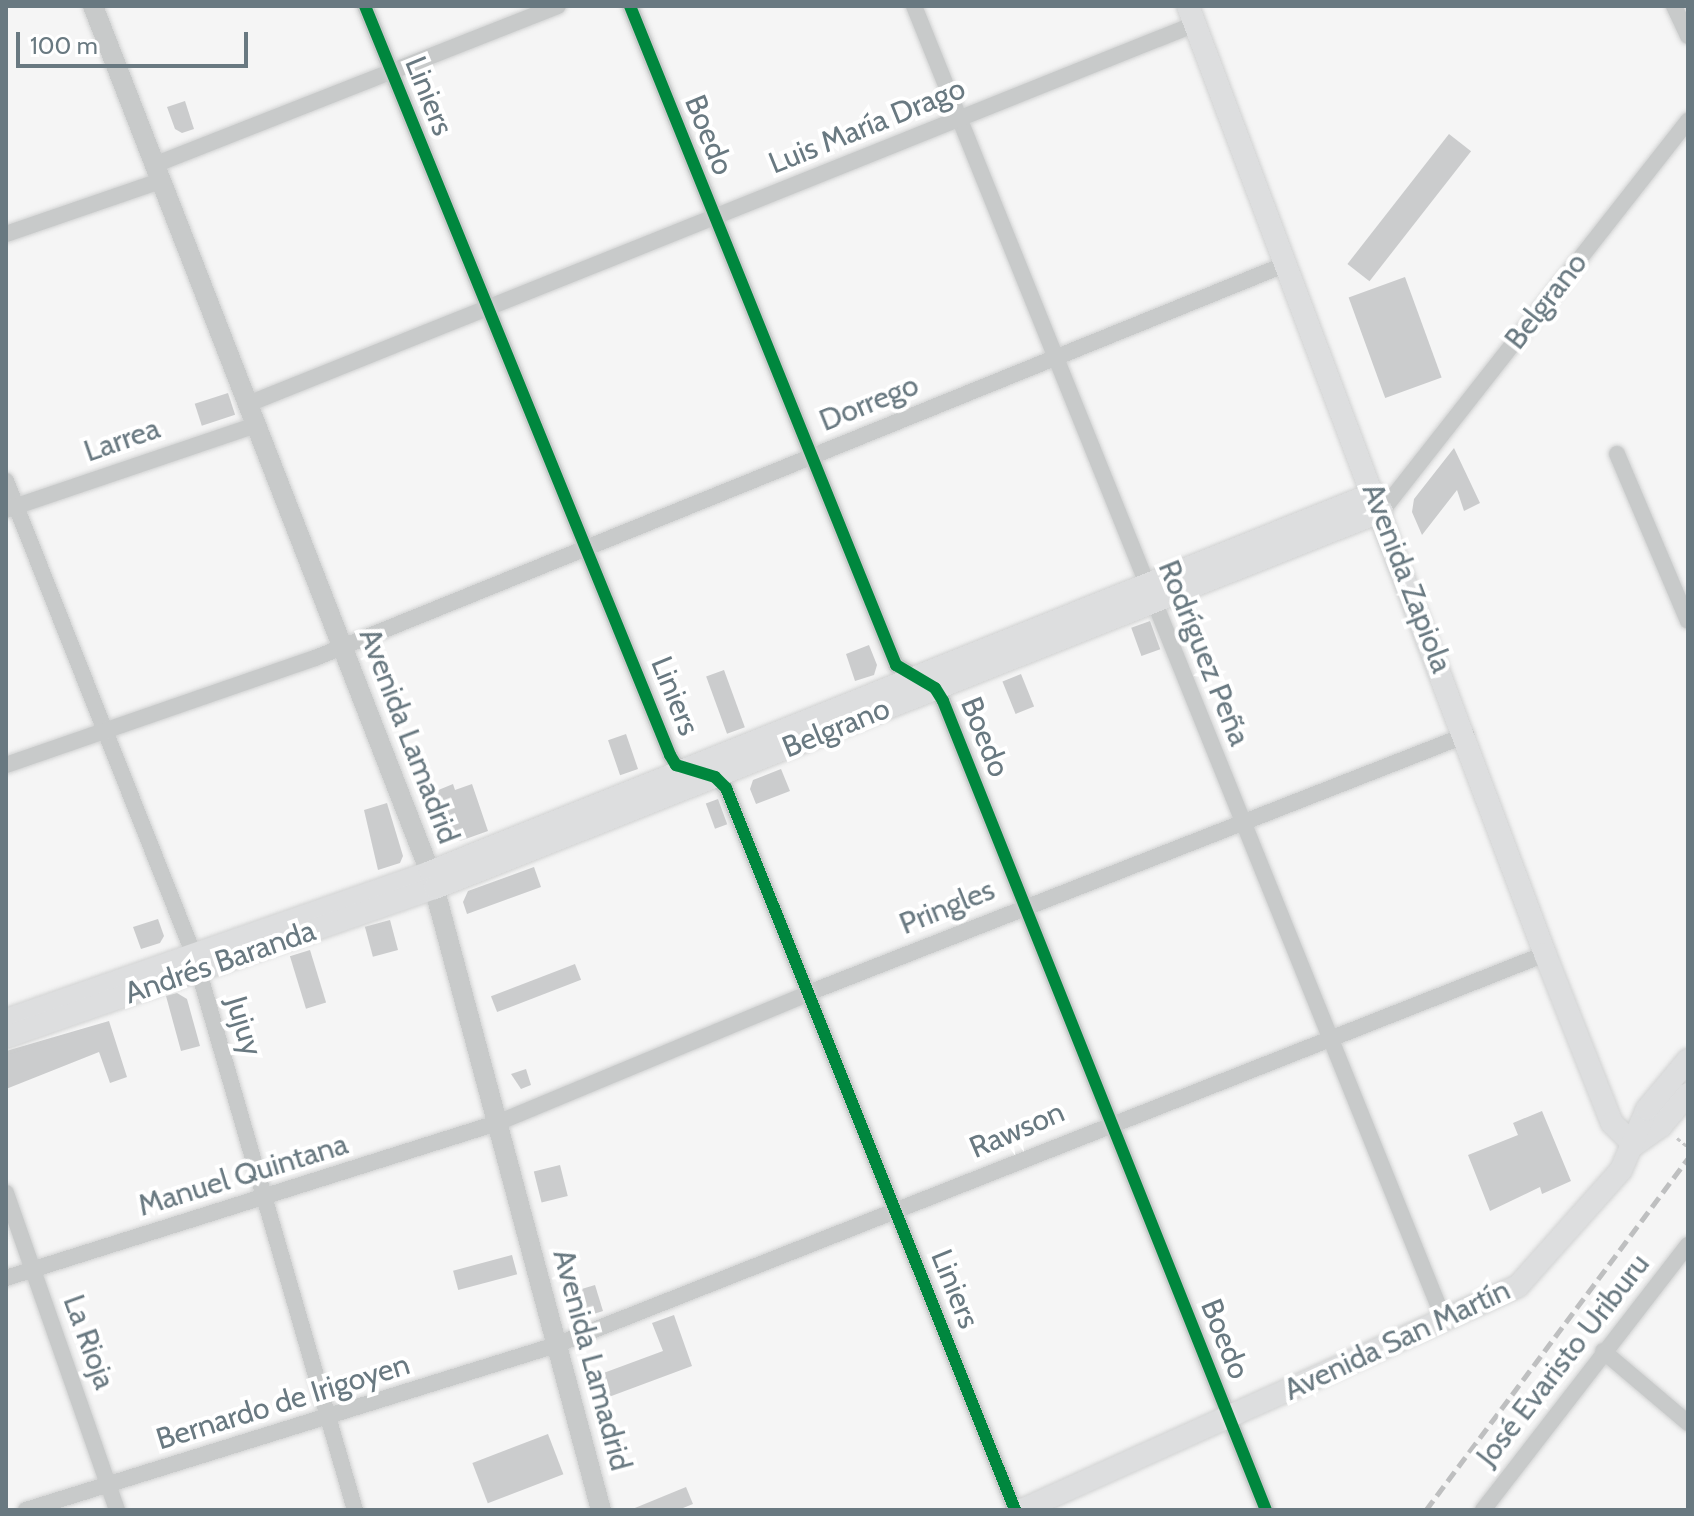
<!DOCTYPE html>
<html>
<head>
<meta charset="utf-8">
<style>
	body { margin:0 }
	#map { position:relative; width:1694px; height:1516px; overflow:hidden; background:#f5f5f5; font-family:Cabin,sans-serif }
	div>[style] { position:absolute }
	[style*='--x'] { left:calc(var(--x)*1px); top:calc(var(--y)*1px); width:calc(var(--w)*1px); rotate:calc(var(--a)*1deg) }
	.building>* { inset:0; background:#cbcccd; transform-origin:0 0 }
	.path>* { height:3px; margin-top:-1.5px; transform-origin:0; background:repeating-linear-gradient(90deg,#c6c7c8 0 4px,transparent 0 8px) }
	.roads { filter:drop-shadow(0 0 2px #d1d2d2) drop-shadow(0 0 2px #d1d2d2) }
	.minor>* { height:16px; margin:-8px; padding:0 8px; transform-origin:8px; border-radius:8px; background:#c8caca }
	.tertiary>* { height:20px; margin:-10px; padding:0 10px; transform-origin:10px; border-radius:10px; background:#c8caca }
	.secondary>* { height:22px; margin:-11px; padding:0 11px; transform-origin:11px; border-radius:11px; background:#dddedf }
	.rail>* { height:5px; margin-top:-2.5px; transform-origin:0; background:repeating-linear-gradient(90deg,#bebfc0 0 12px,transparent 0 18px) }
	.cycleway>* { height:12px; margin:-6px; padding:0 6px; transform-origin:6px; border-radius:6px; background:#00873e }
	span { translate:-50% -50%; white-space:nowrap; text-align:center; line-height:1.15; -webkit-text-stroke:8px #fff; paint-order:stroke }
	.street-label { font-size:30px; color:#697981 }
	.frame { position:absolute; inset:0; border:8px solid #697981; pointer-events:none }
	.scale { position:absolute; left:16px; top:32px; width:232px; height:36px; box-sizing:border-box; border:4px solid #697981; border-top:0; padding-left:10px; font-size:24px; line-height:28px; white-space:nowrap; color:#697981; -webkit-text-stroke:6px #fff; paint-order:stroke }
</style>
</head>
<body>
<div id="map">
	<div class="building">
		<div style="clip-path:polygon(185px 101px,194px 129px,182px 133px,175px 129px,167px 107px)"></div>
		<div style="left:1449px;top:134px;width:28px;height:165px;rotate:38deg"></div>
		<div style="left:1405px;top:277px;width:107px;height:60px;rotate:70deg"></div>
		<div style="left:228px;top:393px;width:23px;height:35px;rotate:72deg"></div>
		<div style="clip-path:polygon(1454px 448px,1480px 503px,1464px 511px,1457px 490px,1422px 535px,1412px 512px,1414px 499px)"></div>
		<div style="left:1150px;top:621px;width:30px;height:20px;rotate:70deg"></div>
		<div style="clip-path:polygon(869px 645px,877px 665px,874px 675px,855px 681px,846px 654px)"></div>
		<div style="left:724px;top:670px;width:61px;height:19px;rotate:70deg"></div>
		<div style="left:1021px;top:674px;width:35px;height:20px;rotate:68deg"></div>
		<div style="left:626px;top:734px;width:37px;height:19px;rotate:71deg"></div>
		<div style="clip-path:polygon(781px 769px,790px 791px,756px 804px,750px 789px,753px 780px)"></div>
		<div style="clip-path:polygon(453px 784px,455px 790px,472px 784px,488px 831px,460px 841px,452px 837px,436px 791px)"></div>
		<div style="left:718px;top:799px;width:27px;height:13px;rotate:70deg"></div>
		<div style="clip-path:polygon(387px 803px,403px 856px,400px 863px,378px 870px,364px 810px)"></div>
		<div style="clip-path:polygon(534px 867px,541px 887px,467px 914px,463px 902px,468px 891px)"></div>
		<div style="clip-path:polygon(158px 919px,164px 936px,160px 943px,141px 949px,133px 927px)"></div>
		<div style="left:390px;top:920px;width:31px;height:26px;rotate:75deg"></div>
		<div style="left:310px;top:950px;width:55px;height:21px;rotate:73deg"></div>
		<div style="left:575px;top:964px;width:17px;height:90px;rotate:69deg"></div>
		<div style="clip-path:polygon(177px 993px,187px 999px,200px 1046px,181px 1051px,166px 996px)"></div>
		<div style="clip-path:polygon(109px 1021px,127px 1077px,110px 1083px,99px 1052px,6px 1089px,6px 1051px)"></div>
		<div style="clip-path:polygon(526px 1069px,531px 1085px,521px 1089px,511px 1074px)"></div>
		<div style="clip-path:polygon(1542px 1111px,1571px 1181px,1542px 1194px,1540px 1187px,1490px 1211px,1468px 1155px,1518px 1135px,1513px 1123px)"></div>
		<div style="left:560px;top:1165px;width:32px;height:27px;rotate:76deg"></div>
		<div style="left:512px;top:1255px;width:20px;height:61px;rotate:75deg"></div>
		<div style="clip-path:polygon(595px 1285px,603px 1311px,578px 1319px,571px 1315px,565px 1294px)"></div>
		<div style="clip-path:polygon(674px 1315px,692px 1366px,598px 1401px,590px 1378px,663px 1351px,652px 1323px)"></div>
		<div style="left:548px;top:1434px;width:43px;height:81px;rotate:69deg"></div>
		<div style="clip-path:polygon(686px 1487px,693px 1504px,678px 1510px,630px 1510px)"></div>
	</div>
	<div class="path">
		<div style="--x:1677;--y:1138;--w:14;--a:39"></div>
	</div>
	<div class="roads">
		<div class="minor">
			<div style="--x:365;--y:6;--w:809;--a:67.84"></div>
			<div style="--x:670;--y:755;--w:12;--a:59"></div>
			<div style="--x:676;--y:765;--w:41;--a:17.1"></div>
			<div style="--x:715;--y:777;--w:16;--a:45"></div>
			<div style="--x:726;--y:788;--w:778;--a:68.18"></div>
			<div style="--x:630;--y:6;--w:711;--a:68.02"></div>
			<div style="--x:896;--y:665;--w:45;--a:30.5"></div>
			<div style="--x:935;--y:688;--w:15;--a:58"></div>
			<div style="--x:943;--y:701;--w:871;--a:68.24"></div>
			<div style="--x:914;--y:6;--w:1417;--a:68.03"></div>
			<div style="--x:1674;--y:6;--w:33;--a:65"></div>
			<div style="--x:154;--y:165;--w:434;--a:-21.5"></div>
			<div style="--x:6;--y:234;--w:163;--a:-19"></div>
			<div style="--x:248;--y:404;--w:1020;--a:-21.86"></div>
			<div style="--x:1617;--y:454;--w:181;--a:67"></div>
			<div style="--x:6;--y:481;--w:510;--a:68.37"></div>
			<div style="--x:194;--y:955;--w:578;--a:73.82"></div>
			<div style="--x:8;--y:509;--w:262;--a:-18.7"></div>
			<div style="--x:1382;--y:511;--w:496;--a:-51.9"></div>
			<div style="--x:6;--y:765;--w:327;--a:-19.1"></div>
			<div style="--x:315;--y:658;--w:1046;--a:-22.08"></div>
			<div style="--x:6;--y:1193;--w:336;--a:70.7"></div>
			<div style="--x:6;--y:1278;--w:515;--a:-17.52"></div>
			<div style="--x:497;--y:1123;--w:340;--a:-22.6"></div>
			<div style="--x:811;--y:992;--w:704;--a:-21.42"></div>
			<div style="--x:1603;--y:1351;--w:111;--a:40.3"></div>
			<div style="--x:26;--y:1510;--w:555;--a:-17.29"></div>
			<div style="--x:556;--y:1345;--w:1063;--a:-21.57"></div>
			<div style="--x:1483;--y:1510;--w:335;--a:-52.3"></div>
		</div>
		<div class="tertiary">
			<div style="--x:93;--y:6;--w:929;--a:68.74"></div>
			<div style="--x:430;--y:872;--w:661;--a:75"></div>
		</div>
		<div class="secondary">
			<div style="--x:1188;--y:6;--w:1013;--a:69.36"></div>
			<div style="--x:1545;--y:954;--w:182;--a:68.4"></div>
			<div style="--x:1612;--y:1123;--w:31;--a:45"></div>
			<div style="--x:6;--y:1020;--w:449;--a:-19.2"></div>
			<div style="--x:430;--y:872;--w:1018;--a:-21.85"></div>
			<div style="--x:6;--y:1037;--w:454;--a:-19.2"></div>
			<div style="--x:435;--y:888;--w:1019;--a:-21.71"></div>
			<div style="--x:1634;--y:1145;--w:33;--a:-35"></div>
			<div style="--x:1661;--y:1126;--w:42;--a:-49.8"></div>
			<div style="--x:1022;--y:1510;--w:544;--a:-24.3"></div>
			<div style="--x:1518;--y:1286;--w:155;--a:-48.4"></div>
			<div style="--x:1621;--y:1170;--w:66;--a:-66.9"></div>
			<div style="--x:1647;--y:1109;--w:64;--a:-50.1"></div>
		</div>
	</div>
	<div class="rail">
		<div style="--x:1426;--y:1510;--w:438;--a:-53.3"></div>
	</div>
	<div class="cycleway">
		<div style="--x:365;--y:6;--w:809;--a:67.84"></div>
		<div style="--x:670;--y:755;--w:12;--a:59"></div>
		<div style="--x:676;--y:765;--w:41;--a:17.1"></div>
		<div style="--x:715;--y:777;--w:16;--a:45"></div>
		<div style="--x:726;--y:788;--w:778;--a:68.18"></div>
		<div style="--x:630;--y:6;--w:711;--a:68.02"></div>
		<div style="--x:896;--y:665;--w:45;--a:30.5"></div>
		<div style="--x:935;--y:688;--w:15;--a:58"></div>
		<div style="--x:943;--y:701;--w:871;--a:68.24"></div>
	</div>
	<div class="street-label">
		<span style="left:429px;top:96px;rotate:68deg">Liniers</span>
		<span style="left:867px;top:126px;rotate:-22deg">Luis María Drago</span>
		<span style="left:709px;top:135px;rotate:68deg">Boedo</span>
		<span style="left:1546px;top:301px;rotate:-52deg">Belgrano</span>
		<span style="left:869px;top:403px;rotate:-22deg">Dorrego</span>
		<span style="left:122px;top:440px;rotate:-19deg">Larrea</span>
		<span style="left:1407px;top:578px;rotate:69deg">Avenida Zapiola</span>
		<span style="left:1204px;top:653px;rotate:68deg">Rodríguez Peña</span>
		<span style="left:675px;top:696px;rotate:68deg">Liniers</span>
		<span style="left:836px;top:728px;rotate:-22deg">Belgrano</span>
		<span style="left:409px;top:736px;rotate:69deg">Avenida Lamadrid</span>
		<span style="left:985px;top:737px;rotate:68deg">Boedo</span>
		<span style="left:947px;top:907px;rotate:-22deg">Pringles</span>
		<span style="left:220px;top:962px;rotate:-19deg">Andrés Baranda</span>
		<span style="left:244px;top:1026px;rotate:73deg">Jujuy</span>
		<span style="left:1017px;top:1130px;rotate:-23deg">Rawson</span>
		<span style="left:243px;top:1175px;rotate:-17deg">Manuel Quintana</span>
		<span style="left:955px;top:1289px;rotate:68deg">Liniers</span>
		<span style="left:1225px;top:1339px;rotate:68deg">Boedo</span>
		<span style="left:1397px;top:1340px;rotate:-25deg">Avenida San Martín</span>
		<span style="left:89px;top:1342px;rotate:70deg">La Rioja</span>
		<span style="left:592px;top:1360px;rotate:75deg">Avenida Lamadrid</span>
		<span style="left:1563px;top:1360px;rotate:-52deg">José Evaristo Uriburu</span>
		<span style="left:283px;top:1402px;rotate:-17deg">Bernardo de Irigoyen</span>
	</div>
	<div class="frame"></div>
	<div class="scale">100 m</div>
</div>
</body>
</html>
